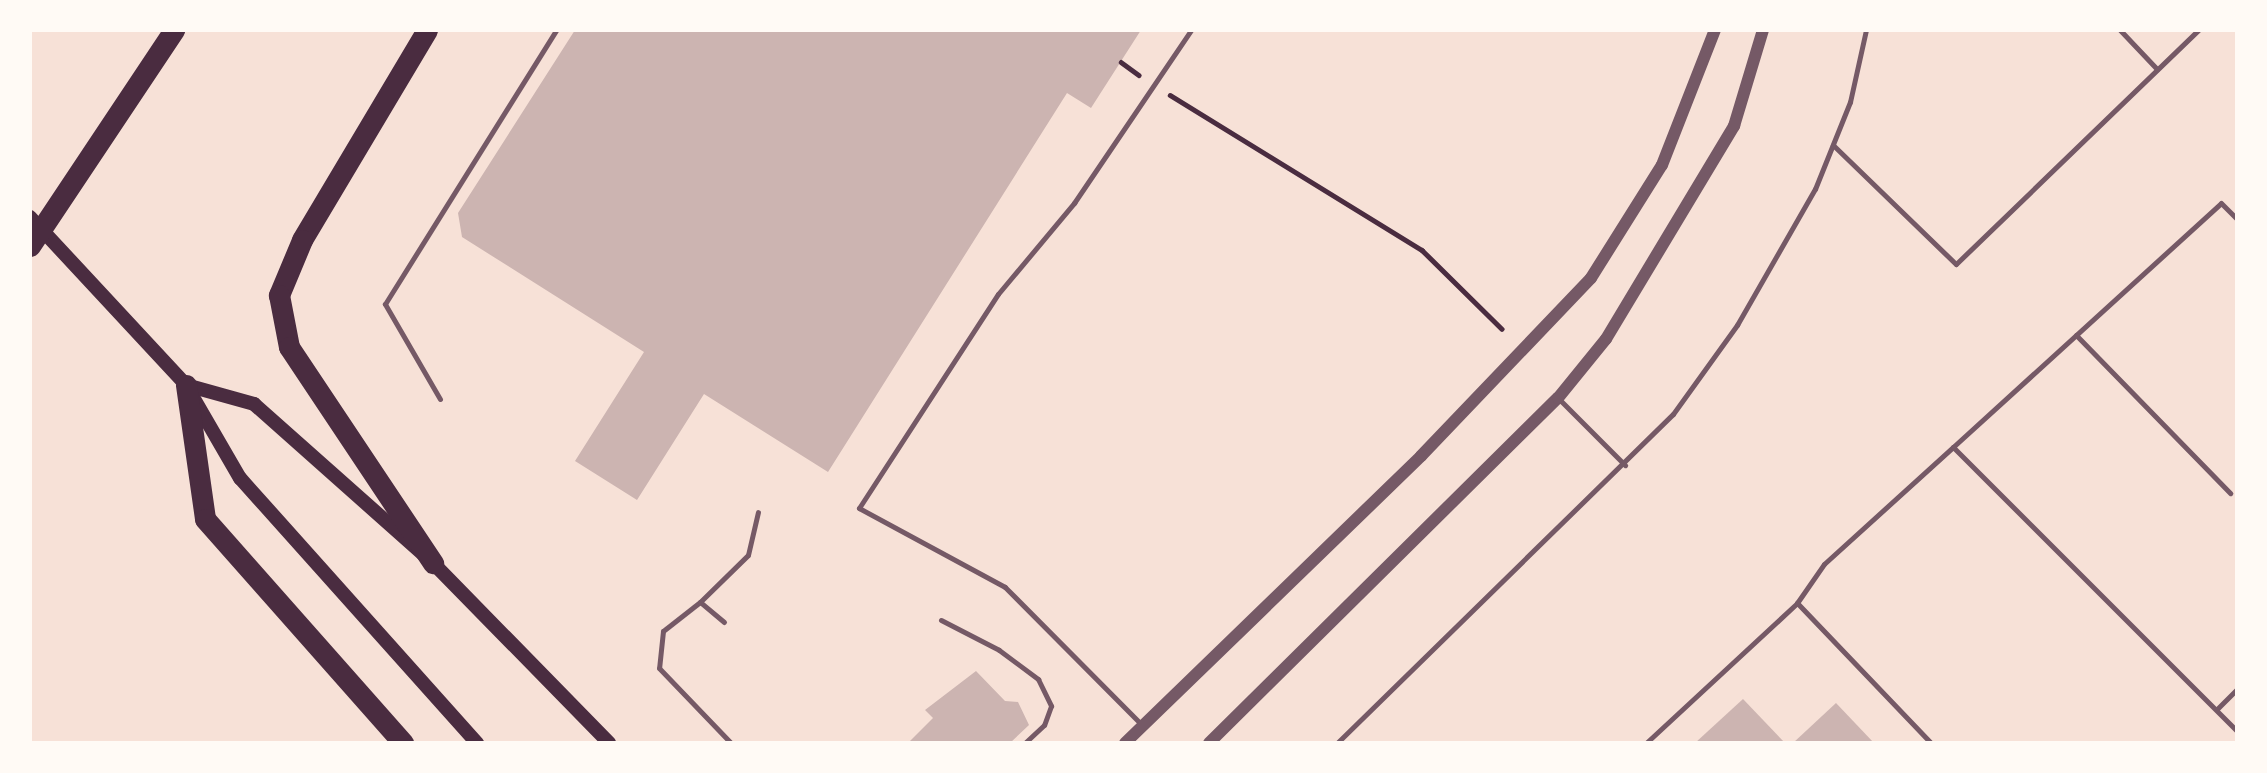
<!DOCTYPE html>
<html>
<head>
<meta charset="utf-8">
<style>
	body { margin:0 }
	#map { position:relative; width:2267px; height:773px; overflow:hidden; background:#f7e1d7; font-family:Poppins,sans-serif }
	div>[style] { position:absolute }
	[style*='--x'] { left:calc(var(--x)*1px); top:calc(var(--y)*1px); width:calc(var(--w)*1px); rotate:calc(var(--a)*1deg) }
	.building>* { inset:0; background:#ccb4b1 }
	.path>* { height:4.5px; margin:-2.25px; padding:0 2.25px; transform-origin:2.25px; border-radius:2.25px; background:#4a2c40 }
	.service>* { height:5px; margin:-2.5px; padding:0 2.5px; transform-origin:2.5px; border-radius:2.5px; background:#755966 }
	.tertiary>* { height:12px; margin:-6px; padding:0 6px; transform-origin:6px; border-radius:6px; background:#755966 }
	.secondary>* { height:14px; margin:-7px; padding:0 7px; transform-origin:7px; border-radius:7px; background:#4a2c40 }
	.motorway>* { height:21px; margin:-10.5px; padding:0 10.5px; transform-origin:10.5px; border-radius:10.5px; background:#4a2c40 }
	span { translate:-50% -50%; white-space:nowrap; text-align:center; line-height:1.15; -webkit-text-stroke:7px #fffaf5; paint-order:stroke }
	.frame { position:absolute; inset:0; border:32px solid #fffaf5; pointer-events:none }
</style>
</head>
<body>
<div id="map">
	<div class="building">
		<div style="clip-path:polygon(575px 30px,1141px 30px,1091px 108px,1067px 93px,828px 472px,704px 394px,637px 500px,575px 461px,644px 352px,462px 237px,458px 213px)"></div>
		<div style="clip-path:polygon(976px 671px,1005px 701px,1018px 702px,1029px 725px,1010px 743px,908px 743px,933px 718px,925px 710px)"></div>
		<div style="clip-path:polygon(1743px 699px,1785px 743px,1695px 743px)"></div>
		<div style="clip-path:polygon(1836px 703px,1874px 743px,1793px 743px)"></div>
	</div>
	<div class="path">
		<div style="--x:1121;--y:62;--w:22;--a:36"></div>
		<div style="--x:1170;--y:95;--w:296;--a:31.6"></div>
		<div style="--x:1422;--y:250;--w:112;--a:44.6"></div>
	</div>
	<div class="service">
		<div style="--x:2120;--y:30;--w:54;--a:46.5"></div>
		<div style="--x:1833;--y:145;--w:171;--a:44.1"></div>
		<div style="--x:1956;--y:264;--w:337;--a:-44"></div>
		<div style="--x:2076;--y:335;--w:221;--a:45.7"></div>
		<div style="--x:1558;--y:398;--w:95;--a:45"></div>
		<div style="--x:440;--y:399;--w:110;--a:-120.1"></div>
		<div style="--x:385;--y:304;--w:323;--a:-58"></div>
		<div style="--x:1953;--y:447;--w:362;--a:-42.3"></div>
		<div style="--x:2221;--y:203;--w:23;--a:45"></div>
		<div style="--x:700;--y:602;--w:47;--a:141.9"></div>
		<div style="--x:663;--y:631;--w:37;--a:96"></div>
		<div style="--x:659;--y:668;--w:104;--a:46.2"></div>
		<div style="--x:941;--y:620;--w:65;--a:27.3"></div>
		<div style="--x:999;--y:650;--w:49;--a:36.6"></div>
		<div style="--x:1038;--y:679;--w:30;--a:64"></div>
		<div style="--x:1051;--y:706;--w:20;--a:110"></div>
		<div style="--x:1044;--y:725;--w:26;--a:137"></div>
		<div style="--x:724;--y:622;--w:31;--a:-140"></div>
		<div style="--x:700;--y:602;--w:67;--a:-44.4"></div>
		<div style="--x:748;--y:555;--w:44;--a:-76.9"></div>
		<div style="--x:2217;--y:709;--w:28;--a:-45"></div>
		<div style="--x:1143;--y:726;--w:196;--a:-134.8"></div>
		<div style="--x:1005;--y:587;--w:166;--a:-151.6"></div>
		<div style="--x:859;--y:508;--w:255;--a:-57"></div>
		<div style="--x:998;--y:294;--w:119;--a:-50.1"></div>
		<div style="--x:1074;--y:203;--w:209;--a:-55.9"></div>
		<div style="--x:1337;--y:743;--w:470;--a:-44.4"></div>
		<div style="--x:1673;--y:414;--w:110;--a:-54.3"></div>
		<div style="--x:1737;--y:325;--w:157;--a:-60.2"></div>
		<div style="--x:1815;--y:189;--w:94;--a:-68.1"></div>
		<div style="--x:1850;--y:102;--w:74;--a:-77.5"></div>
		<div style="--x:1646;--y:743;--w:206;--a:-42.8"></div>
		<div style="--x:1931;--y:743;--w:194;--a:-133.7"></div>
		<div style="--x:1797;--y:603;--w:47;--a:-55.3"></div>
		<div style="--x:1824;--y:564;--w:174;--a:-42.2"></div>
		<div style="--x:1953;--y:447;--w:402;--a:45"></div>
	</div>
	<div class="tertiary">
		<div style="--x:1125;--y:743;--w:412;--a:-44.1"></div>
		<div style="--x:1421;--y:456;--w:246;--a:-46.3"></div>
		<div style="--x:1591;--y:278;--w:133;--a:-57.9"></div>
		<div style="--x:1662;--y:165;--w:145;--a:-68.6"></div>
		<div style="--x:1209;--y:743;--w:491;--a:-44.7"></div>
		<div style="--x:1558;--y:398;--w:76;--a:-50.9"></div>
		<div style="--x:1606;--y:339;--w:249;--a:-59"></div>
		<div style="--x:1734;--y:126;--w:100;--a:-73.2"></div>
	</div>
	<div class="secondary">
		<div style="--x:30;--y:217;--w:229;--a:47.1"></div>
		<div style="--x:186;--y:385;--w:108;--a:59.9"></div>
		<div style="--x:240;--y:478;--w:356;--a:48.2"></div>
		<div style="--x:186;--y:385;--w:71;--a:15.6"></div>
		<div style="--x:254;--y:404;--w:239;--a:41.6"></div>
		<div style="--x:433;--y:563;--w:252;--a:45.6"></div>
	</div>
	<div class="motorway">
		<div style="--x:427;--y:30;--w:244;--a:120.8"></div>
		<div style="--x:302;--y:240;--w:60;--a:112.7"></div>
		<div style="--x:279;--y:295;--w:53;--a:79.1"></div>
		<div style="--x:289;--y:347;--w:260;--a:56.3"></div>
		<div style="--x:30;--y:246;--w:260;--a:-56.3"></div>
		<div style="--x:186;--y:385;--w:135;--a:81.9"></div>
		<div style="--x:205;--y:519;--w:299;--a:48.5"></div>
	</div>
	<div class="frame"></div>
</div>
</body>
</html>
